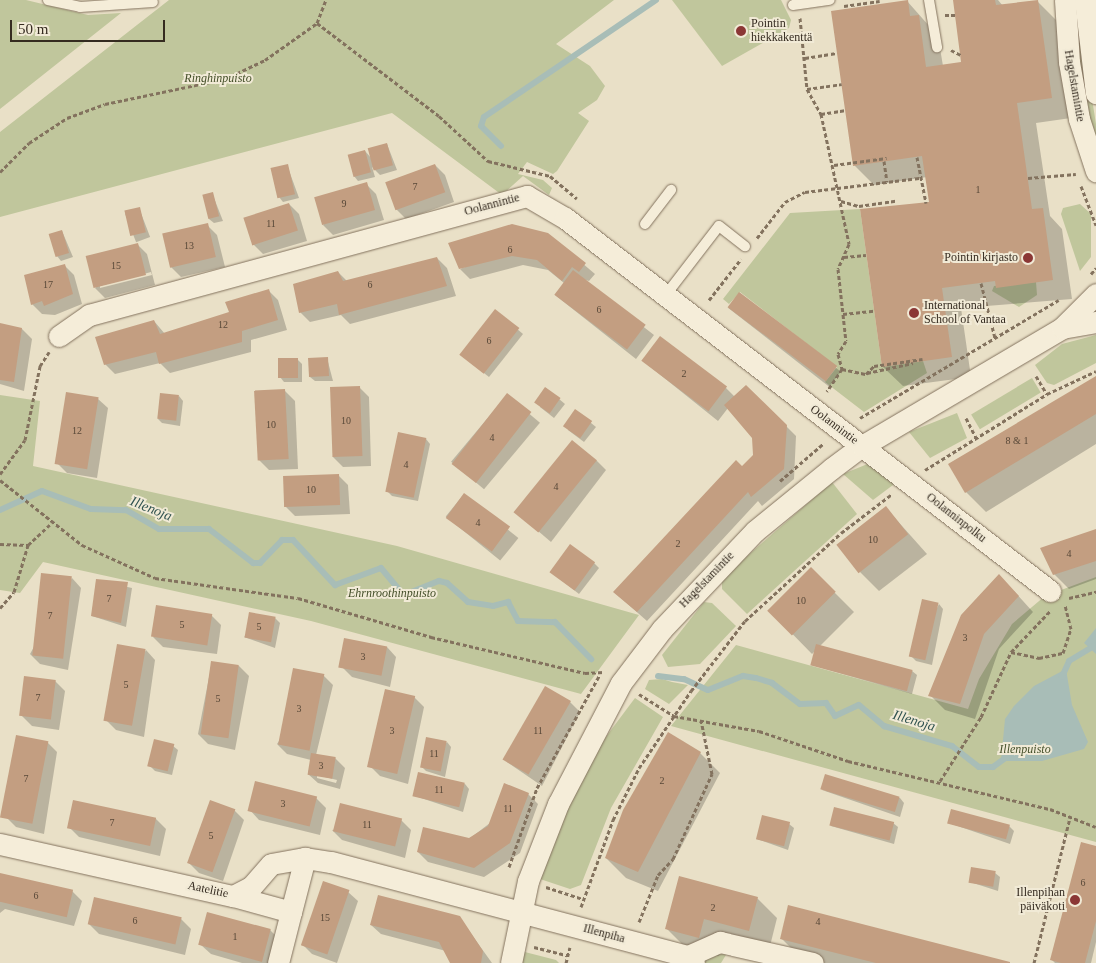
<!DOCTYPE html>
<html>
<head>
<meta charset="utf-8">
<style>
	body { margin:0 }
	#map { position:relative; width:1096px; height:963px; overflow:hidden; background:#e9e0c7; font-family:"Times New Roman",serif }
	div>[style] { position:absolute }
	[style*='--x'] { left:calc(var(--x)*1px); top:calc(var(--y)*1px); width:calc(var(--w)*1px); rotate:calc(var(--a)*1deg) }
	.green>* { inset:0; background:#c0c69c; transform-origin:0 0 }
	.water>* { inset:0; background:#a8bdb7 }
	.shadow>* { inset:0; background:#0003; transform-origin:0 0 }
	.stream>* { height:6px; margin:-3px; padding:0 3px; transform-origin:3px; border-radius:3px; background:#a8bdb7 }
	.building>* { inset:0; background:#c39e81; transform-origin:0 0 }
	.path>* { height:3px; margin-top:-1.5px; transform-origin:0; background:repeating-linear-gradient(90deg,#83725e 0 4px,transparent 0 6.5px) }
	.roads { filter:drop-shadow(0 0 1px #83725e) drop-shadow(0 0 1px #83725e) }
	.service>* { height:10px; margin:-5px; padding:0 5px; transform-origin:5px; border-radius:5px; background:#f5edd9 }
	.minor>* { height:21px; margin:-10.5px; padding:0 10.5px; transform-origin:10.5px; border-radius:10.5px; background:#f5edd9 }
	.dots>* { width:14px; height:14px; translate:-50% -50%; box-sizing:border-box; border:2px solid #f1ead6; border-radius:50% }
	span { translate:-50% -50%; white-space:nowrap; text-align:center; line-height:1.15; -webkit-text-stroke:4px #f1ead6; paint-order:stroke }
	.number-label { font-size:10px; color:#584838 }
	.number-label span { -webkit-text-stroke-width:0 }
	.poi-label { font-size:12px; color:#352b20 }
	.left { translate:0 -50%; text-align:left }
	.right { translate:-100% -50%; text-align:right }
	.park-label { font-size:12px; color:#444f29; font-style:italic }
	.street-label { font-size:12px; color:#352b20 }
	.water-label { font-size:14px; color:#315351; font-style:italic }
	.scale { position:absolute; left:10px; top:20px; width:155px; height:22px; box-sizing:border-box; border:2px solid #352b20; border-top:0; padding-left:6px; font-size:15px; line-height:18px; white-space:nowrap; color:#352b20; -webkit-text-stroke:4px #f1ead6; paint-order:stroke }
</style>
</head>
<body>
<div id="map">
	<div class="green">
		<div style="clip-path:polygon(0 0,26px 0,88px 15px,121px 13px,0 109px)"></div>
		<div style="clip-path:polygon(169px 0,614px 0,556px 44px,590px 66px,605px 86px,597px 100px,578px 113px,589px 121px,557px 171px,553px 174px,527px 162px,518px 174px,543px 180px,552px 188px,549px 195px,523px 176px,502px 195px,392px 113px,0 217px,0 132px)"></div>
		<div style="clip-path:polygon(672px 0,781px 0,791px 20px,789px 28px,722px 66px)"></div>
		<div style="clip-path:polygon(1078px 11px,1096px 124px,1096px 150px,1075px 59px)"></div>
		<div style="clip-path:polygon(1080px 204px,1091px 214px,1091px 257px,1080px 271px,1061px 214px,1063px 208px)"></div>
		<div style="clip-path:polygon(860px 209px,882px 367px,923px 361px,927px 373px,864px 412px,825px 382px,837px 367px,740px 292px,729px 304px,723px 299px,790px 213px)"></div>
		<div style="clip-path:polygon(1036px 282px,1037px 295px,1019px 307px,992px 291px,994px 286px)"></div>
		<div style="clip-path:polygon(1096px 335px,1096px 363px,1054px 385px,1047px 383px,1035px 365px,1062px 344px)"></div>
		<div style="left:1032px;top:378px;width:17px;height:71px;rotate:59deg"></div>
		<div style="clip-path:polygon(0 395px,40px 401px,33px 466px,397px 546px,639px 615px,581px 694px,311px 621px,43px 562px,20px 593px,0 590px)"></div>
		<div style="clip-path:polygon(957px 413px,967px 438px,930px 458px,909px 432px)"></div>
		<div style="clip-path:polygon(870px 463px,897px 482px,873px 500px,843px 474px)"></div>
		<div style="clip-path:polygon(832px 482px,857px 514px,747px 614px,722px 589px,722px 578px)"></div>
		<div style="clip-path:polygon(1096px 577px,1096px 842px,671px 726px,736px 645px,968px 709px,979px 679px,1012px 624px,1045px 596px)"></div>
		<div style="clip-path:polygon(704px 602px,712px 603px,736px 626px,700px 664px,668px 667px,662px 655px)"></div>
		<div style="clip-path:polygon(662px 679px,672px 682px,688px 685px,669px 704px,645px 689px,649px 680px)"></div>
		<div style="clip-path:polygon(635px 698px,663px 717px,611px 808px,581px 885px,570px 889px,540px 879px,568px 804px,602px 742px)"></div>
		<div style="clip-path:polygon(729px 950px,721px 963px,704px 963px,704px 956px)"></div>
		<div style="clip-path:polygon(521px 951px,556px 960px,559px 963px,520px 963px)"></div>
	</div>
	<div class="water">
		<div style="clip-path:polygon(1096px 628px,1096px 654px,1084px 643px)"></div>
		<div style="clip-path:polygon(1066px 669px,1072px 705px,1088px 742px,1084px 749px,1042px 761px,1001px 761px,1005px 719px,1014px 706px,1034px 686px)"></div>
	</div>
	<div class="shadow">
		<div style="clip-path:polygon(963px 0,998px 0,1003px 6px,1037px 1px,1057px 21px,1071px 118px,1036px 123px,1050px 216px,1062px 229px,1072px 299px,961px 308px,971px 377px,903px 386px,883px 367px,931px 203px,927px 177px,874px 185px,854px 165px,907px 1px,938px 36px,943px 66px,963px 63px)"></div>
		<div style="clip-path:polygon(387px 144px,397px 170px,380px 175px,372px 167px,375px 177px,358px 181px,354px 176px,365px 151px,372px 159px)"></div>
		<div style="clip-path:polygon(287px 165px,299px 198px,283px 202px,279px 197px)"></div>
		<div style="clip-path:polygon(435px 165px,445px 175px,454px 202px,406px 219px,396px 209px)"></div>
		<div style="clip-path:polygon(366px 184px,376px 194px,384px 220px,333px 235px,323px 225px)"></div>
		<div style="clip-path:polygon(212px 193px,223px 221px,214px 223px,209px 219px)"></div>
		<div style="clip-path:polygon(289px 204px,299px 214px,307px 241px,263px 254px,253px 244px)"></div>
		<div style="left:139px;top:208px;width:31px;height:15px;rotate:69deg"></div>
		<div style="clip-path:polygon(207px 225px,217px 235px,225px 267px,181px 277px,171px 267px)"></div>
		<div style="clip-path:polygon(62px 231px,73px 257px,61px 261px,57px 256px)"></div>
		<div style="clip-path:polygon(548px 234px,595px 274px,589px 281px,582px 279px,654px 335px,636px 359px,555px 295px,564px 283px,548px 270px,523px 265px,470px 279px,460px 269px)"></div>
		<div style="clip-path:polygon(evenodd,137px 244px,147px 254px,155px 285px,105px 298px,95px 288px,137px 244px,151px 272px,152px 275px,100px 288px,100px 286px,151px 272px)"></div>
		<div style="clip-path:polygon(437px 258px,447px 268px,456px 296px,350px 324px,341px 315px,310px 322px,300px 312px,338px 272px,348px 282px)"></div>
		<div style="clip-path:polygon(64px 265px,74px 275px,82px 304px,55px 315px,42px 314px,32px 304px)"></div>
		<div style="clip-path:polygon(268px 290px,278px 300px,287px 330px,251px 340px,251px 352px,170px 373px,160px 363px,115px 374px,105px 364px,154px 321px,165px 334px,231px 313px)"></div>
		<div style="left:740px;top:293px;width:128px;height:19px;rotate:38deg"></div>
		<div style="clip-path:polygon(496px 311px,523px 334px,489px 377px,466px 359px)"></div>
		<div style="clip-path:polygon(0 324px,22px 329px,32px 339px,24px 391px,0 384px)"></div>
		<div style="clip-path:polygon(327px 358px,333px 381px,315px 381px,310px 377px)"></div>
		<div style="clip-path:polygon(297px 359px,302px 364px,302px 382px,284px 382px,280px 377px)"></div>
		<div style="clip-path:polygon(643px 361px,726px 388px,735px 397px,746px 386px,796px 436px,794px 479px,762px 506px,758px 501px,647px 621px,614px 592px,754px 455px,754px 438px,728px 408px,718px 421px)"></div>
		<div style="clip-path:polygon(1096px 378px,1096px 444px,986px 512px,966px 492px,949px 464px)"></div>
		<div style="clip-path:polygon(359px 387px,369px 397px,371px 466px,343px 467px,333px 457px)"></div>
		<div style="clip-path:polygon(546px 388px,565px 404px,554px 418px,540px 407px)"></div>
		<div style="clip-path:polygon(285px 391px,295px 401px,298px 469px,269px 470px,259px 460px)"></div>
		<div style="left:507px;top:395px;width:43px;height:87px;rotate:40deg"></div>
		<div style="clip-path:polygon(179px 396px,183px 401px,180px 426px,162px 423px,158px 419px)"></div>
		<div style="clip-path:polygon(98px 399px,108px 408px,97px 478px,67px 473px,57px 463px)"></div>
		<div style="clip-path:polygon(575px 410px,596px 427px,584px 442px,568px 430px)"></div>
		<div style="clip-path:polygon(426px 439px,430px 444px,418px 501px,392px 496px,387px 491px)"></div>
		<div style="clip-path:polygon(596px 460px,606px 470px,551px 542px,517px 513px)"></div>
		<div style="clip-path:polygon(338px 475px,348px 485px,350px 514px,295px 516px,285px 506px)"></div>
		<div style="left:464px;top:494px;width:70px;height:29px;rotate:39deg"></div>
		<div style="clip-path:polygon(886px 508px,927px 554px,879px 591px,860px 572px)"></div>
		<div style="clip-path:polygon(1096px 531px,1096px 579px,1069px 589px,1054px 574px)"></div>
		<div style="clip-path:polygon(594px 563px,599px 568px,579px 594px,551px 572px)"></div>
		<div style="clip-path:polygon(811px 569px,854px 612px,820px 646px,912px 671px,917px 675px,912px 694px,812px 665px,816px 650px,812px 654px,769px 610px)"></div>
		<div style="clip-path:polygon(72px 578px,81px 588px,68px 670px,40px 664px,30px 654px)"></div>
		<div style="clip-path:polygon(97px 580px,132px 588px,126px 627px,92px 616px)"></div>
		<div style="clip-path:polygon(1014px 591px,1033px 612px,999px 649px,975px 719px,945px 710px,930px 695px,962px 616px)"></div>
		<div style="clip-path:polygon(939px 604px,943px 609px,932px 665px,916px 661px,912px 657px)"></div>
		<div style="clip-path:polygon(211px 615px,221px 625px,217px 654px,163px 647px,153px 637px)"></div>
		<div style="clip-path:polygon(275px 618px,280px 623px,275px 648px,244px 637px)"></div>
		<div style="clip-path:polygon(387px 647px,396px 657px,390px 687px,352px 677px,342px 667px)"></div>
		<div style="clip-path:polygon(146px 650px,155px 660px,144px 737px,116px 730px,106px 720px)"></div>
		<div style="clip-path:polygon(212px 662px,239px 666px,249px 676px,235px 750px,208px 744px,198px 734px)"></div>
		<div style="clip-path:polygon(evenodd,323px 675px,333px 685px,316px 755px,335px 758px,345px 768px,340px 789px,318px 783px,308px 774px,311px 760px,287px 754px,277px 744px,323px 675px,317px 775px,337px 780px,336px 783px,317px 778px,317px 775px)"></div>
		<div style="clip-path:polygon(55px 681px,65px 691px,59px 730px,32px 726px,22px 716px)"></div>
		<div style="clip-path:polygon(414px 697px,424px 707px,408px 784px,380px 776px,370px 766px)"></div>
		<div style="clip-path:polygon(570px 702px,580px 712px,542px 786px,507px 762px)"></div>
		<div style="clip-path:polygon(669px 734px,700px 753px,720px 773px,658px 891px,626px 878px,606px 858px)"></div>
		<div style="clip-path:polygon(47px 742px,57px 752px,44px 834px,16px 827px,6px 817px)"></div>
		<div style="clip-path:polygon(447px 742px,451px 747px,445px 777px,426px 771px,422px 767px)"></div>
		<div style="clip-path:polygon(173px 746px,178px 750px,172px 775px,155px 771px,150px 766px)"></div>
		<div style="clip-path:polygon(465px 784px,469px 789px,463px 812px,415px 796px)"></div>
		<div style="clip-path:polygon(822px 790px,900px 798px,904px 803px,900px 817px)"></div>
		<div style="clip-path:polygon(528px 794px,538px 804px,520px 853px,484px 877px,428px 862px,418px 852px,469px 839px)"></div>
		<div style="clip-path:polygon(316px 798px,326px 808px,320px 835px,259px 820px,250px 810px)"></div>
		<div style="clip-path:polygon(234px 810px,244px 820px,223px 881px,199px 873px,189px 863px)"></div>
		<div style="clip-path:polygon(156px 819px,166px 829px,160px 856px,79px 837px,69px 827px)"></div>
		<div style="clip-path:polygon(401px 820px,411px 830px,405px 858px,342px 840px,332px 830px)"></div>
		<div style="clip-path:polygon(893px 823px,898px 827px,894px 844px,831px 826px)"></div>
		<div style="clip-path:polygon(949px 823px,1009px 826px,1014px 831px,1010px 844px)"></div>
		<div style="clip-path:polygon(789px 824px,794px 828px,788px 850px,757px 839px)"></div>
		<div style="clip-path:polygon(1096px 847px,1096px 942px,1091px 963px,1055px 963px,1052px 960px)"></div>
		<div style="clip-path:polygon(995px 873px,1000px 877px,998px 891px,970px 882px)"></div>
		<div style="clip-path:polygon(0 875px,72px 891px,82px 901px,74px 926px,5px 909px,0 913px)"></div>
		<div style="clip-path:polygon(348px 892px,358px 901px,337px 963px,312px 954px,302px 944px)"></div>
		<div style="clip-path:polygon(757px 898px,777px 918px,769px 950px,723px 938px,719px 956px,686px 948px,666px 928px)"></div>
		<div style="clip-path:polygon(459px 917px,492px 963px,451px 963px,446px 951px,381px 934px,371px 925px)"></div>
		<div style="clip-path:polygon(181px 919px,191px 929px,185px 955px,99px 934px,89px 924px)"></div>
		<div style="clip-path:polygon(270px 930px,280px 940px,274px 963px,242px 963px,211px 954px,201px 945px)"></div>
		<div style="clip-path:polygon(781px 938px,1008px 963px,820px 963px,801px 958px)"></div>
	</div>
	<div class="stream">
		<div style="--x:501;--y:146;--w:28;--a:-135"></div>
		<div style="--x:481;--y:126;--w:9;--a:-72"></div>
		<div style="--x:484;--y:117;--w:208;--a:-34.2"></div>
		<div style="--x:0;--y:510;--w:46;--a:-24.3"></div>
		<div style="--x:42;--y:491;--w:52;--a:20.2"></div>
		<div style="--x:91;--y:509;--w:35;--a:2"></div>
		<div style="--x:126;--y:510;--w:38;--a:30"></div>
		<div style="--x:159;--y:529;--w:50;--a:0"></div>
		<div style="--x:209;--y:529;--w:56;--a:37.7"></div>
		<div style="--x:253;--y:563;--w:7;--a:0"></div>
		<div style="--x:260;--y:563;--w:32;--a:-46"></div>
		<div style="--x:282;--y:540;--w:11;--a:0"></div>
		<div style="--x:293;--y:540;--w:62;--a:47"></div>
		<div style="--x:335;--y:585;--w:49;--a:-20.3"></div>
		<div style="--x:381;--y:568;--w:35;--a:50"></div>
		<div style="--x:404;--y:595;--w:38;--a:-22"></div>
		<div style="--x:439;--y:581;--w:8;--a:14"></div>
		<div style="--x:447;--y:583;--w:28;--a:42"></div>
		<div style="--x:468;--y:602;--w:25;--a:9"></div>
		<div style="--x:493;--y:606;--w:16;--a:-15"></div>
		<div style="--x:508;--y:602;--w:21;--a:62"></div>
		<div style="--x:518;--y:621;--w:37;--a:2"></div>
		<div style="--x:555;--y:622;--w:52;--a:45.8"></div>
		<div style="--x:658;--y:676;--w:26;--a:7"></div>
		<div style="--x:684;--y:679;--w:26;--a:25"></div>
		<div style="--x:708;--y:690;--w:38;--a:-22"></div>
		<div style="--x:743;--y:676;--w:13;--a:9"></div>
		<div style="--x:756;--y:678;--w:17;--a:17"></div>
		<div style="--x:772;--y:683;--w:35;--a:37"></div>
		<div style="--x:800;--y:704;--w:26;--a:-2"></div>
		<div style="--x:826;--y:703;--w:16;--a:55"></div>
		<div style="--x:835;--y:716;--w:26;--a:-25"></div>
		<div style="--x:859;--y:705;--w:33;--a:40"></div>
		<div style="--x:884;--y:726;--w:71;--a:16.4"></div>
		<div style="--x:952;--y:746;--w:34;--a:38"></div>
		<div style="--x:979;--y:767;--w:14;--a:0"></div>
		<div style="--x:993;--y:767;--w:17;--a:-36"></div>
		<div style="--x:1062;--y:677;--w:17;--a:-66"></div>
		<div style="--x:1069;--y:661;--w:31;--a:-31"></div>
	</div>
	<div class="building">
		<div style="clip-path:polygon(908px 0,910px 16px,919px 15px,926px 67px,961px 62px,953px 0,995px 0,996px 5px,1038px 0,1052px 98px,1017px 103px,1032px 209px,1043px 208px,1053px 280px,996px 288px,995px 281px,942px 288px,952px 357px,882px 367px,860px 209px,929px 202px,922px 156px,853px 166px,831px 11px)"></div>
		<div style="left:387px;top:143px;width:23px;height:20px;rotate:75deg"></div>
		<div style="left:365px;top:150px;width:23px;height:18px;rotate:75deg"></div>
		<div style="left:288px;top:164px;width:31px;height:18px;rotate:77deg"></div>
		<div style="left:435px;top:164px;width:30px;height:53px;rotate:70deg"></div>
		<div style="left:367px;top:182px;width:29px;height:55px;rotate:74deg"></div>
		<div style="left:213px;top:192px;width:25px;height:11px;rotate:76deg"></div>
		<div style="left:289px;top:203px;width:29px;height:48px;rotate:72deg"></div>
		<div style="left:140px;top:207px;width:26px;height:16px;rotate:77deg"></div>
		<div style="left:208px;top:223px;width:35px;height:47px;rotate:77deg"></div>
		<div style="clip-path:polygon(512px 224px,548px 233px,586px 263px,579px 272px,572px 267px,562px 281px,537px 260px,512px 256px,459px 269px,448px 243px)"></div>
		<div style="left:62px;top:230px;width:24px;height:14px;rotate:73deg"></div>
		<div style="left:138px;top:243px;width:33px;height:54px;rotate:76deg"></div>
		<div style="clip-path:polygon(437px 257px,447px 286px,339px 315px,337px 304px,299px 313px,293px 284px,338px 271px,343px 281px)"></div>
		<div style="clip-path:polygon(65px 264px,73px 294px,44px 306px,42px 301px,31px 305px,24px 275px)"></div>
		<div style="left:573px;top:270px;width:91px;height:31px;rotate:37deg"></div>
		<div style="clip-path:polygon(269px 289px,278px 320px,242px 331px,242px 342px,159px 364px,156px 352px,104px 365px,95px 337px,154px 320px,160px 334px,229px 312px,225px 302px)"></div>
		<div style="left:739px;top:292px;width:123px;height:19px;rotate:37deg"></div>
		<div style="left:495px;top:309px;width:31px;height:58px;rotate:38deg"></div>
		<div style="clip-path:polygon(0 323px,22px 328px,14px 382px,0 380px)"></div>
		<div style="left:660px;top:336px;width:84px;height:31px;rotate:37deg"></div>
		<div style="left:328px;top:357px;width:19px;height:20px;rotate:87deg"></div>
		<div style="left:278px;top:358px;width:20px;height:20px"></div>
		<div style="clip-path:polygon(1096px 376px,1096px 414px,965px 493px,948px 464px)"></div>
		<div style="clip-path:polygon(746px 385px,787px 425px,784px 469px,751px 497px,748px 492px,637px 612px,613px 592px,736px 460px,742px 466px,753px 455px,752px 438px,724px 405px)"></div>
		<div style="left:360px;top:386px;width:70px;height:30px;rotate:88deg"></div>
		<div style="left:545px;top:387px;width:19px;height:19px;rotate:35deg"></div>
		<div style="left:285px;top:389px;width:70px;height:31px;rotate:87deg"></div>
		<div style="left:66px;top:392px;width:33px;height:73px;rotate:9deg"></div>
		<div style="left:160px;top:393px;width:19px;height:26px;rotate:6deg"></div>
		<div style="left:507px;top:393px;width:31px;height:90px;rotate:38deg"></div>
		<div style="left:575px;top:409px;width:21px;height:21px;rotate:35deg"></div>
		<div style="left:398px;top:432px;width:29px;height:61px;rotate:12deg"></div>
		<div style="left:572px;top:440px;width:32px;height:93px;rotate:39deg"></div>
		<div style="left:339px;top:474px;width:31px;height:56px;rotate:88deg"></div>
		<div style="left:464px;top:493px;width:57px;height:31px;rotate:36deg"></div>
		<div style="left:886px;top:506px;width:36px;height:63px;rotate:52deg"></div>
		<div style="clip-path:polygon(1096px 529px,1096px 561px,1053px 575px,1040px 548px)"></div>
		<div style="left:570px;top:544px;width:31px;height:35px;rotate:36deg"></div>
		<div style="left:811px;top:567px;width:35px;height:62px;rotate:45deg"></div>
		<div style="left:41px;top:573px;width:31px;height:83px;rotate:6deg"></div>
		<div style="clip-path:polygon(999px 574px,1019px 596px,984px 634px,960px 704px,928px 696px,961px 615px)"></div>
		<div style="clip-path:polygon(96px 579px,128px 582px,121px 623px,91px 616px)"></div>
		<div style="left:922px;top:599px;width:17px;height:59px;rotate:13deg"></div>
		<div style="left:156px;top:605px;width:57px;height:32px;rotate:9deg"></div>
		<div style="left:249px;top:612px;width:27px;height:26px;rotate:10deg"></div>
		<div style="left:344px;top:638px;width:44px;height:30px;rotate:11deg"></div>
		<div style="left:117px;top:644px;width:29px;height:78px;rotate:10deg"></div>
		<div style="left:816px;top:644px;width:100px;height:22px;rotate:15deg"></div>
		<div style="left:211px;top:661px;width:28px;height:74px;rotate:8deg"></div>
		<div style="left:293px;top:668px;width:32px;height:78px;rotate:11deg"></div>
		<div style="left:24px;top:676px;width:32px;height:40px;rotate:7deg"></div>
		<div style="left:545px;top:686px;width:30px;height:85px;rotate:30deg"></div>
		<div style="left:385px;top:689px;width:31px;height:80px;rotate:13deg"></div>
		<div style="clip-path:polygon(668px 732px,701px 752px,638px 872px,605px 858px,623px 810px)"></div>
		<div style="left:16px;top:735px;width:33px;height:84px;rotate:11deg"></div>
		<div style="left:426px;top:737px;width:21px;height:31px;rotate:11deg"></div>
		<div style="left:154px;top:739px;width:21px;height:28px;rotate:14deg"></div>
		<div style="left:311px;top:753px;width:25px;height:22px;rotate:9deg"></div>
		<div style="left:418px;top:772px;width:48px;height:25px;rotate:13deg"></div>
		<div style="left:825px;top:774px;width:78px;height:16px;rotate:17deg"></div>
		<div style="left:255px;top:781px;width:64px;height:31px;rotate:14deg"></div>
		<div style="clip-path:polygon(504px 783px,529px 793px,510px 843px,474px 868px,417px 852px,423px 827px,469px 838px,488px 826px)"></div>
		<div style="left:73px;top:800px;width:85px;height:29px;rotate:12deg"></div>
		<div style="left:210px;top:800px;width:27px;height:67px;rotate:20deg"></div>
		<div style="left:340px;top:803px;width:64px;height:29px;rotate:14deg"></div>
		<div style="left:834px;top:807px;width:62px;height:19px;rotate:14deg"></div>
		<div style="left:951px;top:809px;width:61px;height:15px;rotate:15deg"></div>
		<div style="left:762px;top:815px;width:29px;height:25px;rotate:14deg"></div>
		<div style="clip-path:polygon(1081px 842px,1096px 846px,1096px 921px,1085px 963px,1061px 963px,1050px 960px)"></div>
		<div style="left:971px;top:867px;width:25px;height:16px;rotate:9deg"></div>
		<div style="left:0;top:873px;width:75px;height:28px;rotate:13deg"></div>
		<div style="clip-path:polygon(679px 876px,758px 897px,749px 931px,704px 919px,699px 938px,665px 929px)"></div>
		<div style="left:323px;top:881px;width:28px;height:68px;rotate:19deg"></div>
		<div style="clip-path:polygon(378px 895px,460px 916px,483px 951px,481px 963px,450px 963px,439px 942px,370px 925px)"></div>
		<div style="left:94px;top:897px;width:90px;height:28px;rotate:13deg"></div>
		<div style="clip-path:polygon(788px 905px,1010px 962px,1010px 963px,876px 963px,780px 939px)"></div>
		<div style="left:207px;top:912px;width:66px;height:34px;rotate:15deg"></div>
	</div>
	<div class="path">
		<div style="--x:844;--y:6;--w:36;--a:-8"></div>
		<div style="--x:945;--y:15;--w:10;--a:0"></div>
		<div style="--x:800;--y:18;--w:71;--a:84.4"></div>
		<div style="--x:807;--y:89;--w:29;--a:61"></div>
		<div style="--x:821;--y:114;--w:133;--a:77.8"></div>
		<div style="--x:849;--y:244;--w:27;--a:114"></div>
		<div style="--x:838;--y:269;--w:72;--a:83.7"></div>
		<div style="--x:846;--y:341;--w:15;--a:122"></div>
		<div style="--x:838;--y:354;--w:16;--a:75"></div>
		<div style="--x:842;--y:369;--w:27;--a:124"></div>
		<div style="--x:317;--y:23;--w:153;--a:37.3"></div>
		<div style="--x:439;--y:116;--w:67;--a:42.6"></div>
		<div style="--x:488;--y:161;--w:64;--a:13.6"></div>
		<div style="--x:550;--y:176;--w:35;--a:40"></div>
		<div style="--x:951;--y:50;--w:11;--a:27"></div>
		<div style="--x:805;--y:58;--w:32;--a:-9"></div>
		<div style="--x:807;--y:89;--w:35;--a:-8"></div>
		<div style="--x:821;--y:114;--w:24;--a:-9"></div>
		<div style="--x:917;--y:157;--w:47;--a:78.9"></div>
		<div style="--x:884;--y:161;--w:21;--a:82"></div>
		<div style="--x:834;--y:165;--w:53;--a:-7.5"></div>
		<div style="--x:0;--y:172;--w:41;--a:-45"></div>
		<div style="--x:29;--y:143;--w:45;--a:-33.3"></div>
		<div style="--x:67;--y:118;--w:40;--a:-20.2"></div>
		<div style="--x:105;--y:104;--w:123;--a:-11.8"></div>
		<div style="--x:225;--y:79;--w:44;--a:-25.4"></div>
		<div style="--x:265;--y:60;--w:64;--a:-35.4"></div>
		<div style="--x:317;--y:23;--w:25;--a:-69"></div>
		<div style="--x:1028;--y:178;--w:48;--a:-4.8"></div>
		<div style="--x:1081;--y:186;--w:42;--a:69"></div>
		<div style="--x:841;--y:201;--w:19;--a:16"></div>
		<div style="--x:859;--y:206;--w:37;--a:-8"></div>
		<div style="--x:757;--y:238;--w:46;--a:-52.1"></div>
		<div style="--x:785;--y:202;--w:22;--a:-27"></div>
		<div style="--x:805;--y:192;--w:115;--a:-7"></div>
		<div style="--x:844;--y:257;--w:22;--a:-5"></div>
		<div style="--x:1091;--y:274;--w:8;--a:-50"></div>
		<div style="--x:981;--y:283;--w:57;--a:75.7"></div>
		<div style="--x:709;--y:300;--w:52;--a:-52"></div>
		<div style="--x:843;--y:314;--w:31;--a:-6"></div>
		<div style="--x:842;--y:369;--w:25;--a:12"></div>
		<div style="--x:866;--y:374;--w:11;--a:-45"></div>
		<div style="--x:874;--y:366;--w:49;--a:-8.3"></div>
		<div style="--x:867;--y:373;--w:47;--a:-12.3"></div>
		<div style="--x:1036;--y:376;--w:21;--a:59"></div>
		<div style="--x:860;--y:418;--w:231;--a:-30.7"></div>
		<div style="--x:966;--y:418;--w:22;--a:63"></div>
		<div style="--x:925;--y:470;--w:144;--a:-31.9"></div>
		<div style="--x:1047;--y:394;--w:54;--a:-25.1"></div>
		<div style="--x:0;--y:474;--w:42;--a:-53.7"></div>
		<div style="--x:25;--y:440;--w:76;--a:-78.5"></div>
		<div style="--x:40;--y:366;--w:17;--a:-57"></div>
		<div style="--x:0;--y:480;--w:105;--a:38.4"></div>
		<div style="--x:82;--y:545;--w:80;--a:24.3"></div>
		<div style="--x:155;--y:578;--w:144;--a:8"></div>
		<div style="--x:298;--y:598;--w:139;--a:16.3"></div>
		<div style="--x:431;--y:637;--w:158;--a:13.2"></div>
		<div style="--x:585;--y:673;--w:19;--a:-3"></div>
		<div style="--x:780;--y:481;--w:58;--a:-40.8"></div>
		<div style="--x:0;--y:544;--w:28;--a:2"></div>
		<div style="--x:1069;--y:598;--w:28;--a:-13"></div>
		<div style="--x:0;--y:608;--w:21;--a:-49"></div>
		<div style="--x:14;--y:592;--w:49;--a:-73.4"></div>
		<div style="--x:28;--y:545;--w:33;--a:-43"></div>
		<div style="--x:1011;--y:652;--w:29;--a:12"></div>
		<div style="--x:1039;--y:658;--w:25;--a:-12"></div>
		<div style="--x:1063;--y:653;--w:25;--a:-72"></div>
		<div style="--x:1071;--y:629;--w:25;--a:-104"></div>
		<div style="--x:639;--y:694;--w:41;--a:32.2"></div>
		<div style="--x:674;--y:716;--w:86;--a:10"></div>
		<div style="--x:759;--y:731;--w:94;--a:18.6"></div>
		<div style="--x:848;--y:761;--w:208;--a:13.4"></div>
		<div style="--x:1050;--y:809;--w:49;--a:21.4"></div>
		<div style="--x:940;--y:781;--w:76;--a:-57.4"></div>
		<div style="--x:981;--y:717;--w:72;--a:-65.2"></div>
		<div style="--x:1011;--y:652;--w:57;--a:-46.4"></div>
		<div style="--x:509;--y:867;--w:84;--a:-70.5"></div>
		<div style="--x:537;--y:788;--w:128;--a:-61"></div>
		<div style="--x:546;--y:887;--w:40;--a:18"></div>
		<div style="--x:581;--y:907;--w:93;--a:-69.8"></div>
		<div style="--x:613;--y:820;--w:58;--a:-63.4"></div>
		<div style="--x:639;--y:768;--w:93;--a:-56"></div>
		<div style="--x:691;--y:691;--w:88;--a:-52.4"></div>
		<div style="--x:745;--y:621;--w:130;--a:-42.5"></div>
		<div style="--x:841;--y:533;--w:64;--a:-37.4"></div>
		<div style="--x:639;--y:922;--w:51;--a:-68"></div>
		<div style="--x:658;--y:875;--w:22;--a:-47"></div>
		<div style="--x:673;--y:859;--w:94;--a:-65.4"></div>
		<div style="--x:712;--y:774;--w:55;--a:-101.5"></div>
		<div style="--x:534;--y:947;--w:34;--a:14"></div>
		<div style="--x:566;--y:963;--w:16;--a:-76"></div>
		<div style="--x:1034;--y:963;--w:149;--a:-76.1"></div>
	</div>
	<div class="roads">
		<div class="service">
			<div style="--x:48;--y:0;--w:33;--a:12"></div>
			<div style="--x:80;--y:7;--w:73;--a:-3.9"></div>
			<div style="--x:929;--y:0;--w:48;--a:80.3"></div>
			<div style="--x:793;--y:5;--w:37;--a:-8"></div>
			<div style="--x:645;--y:224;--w:43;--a:-52.6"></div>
			<div style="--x:665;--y:296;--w:88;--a:-52.4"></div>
			<div style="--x:719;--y:226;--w:33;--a:38"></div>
		</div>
		<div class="minor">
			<div style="--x:1065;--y:0;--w:62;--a:86.3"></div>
			<div style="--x:1069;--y:62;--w:58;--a:80"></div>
			<div style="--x:1079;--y:119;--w:55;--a:71.9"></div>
			<div style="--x:1085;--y:0;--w:94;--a:83.3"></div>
			<div style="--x:1062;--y:328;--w:35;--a:-10"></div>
			<div style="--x:59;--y:336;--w:37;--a:-35"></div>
			<div style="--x:89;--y:315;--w:454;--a:-15.2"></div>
			<div style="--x:527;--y:196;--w:44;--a:30.1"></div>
			<div style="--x:565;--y:218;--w:612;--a:37.56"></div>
			<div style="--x:0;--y:844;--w:239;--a:12.6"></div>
			<div style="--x:233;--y:896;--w:20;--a:-27"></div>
			<div style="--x:251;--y:887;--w:30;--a:-49"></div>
			<div style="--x:271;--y:864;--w:35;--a:-10"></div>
			<div style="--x:305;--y:858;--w:26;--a:9"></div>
			<div style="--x:331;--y:862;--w:369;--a:14.8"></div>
			<div style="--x:233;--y:896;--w:60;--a:15.4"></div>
			<div style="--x:291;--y:912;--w:53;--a:104.3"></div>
			<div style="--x:291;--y:912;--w:56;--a:-75.5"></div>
			<div style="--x:511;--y:963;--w:84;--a:-78.3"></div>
			<div style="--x:528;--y:881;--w:83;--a:-68.7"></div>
			<div style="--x:558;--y:804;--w:136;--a:-62.5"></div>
			<div style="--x:621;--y:683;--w:68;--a:-52.8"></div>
			<div style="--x:662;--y:629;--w:135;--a:-46.5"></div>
			<div style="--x:755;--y:531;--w:98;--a:-39.2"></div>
			<div style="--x:831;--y:469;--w:39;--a:-37"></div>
			<div style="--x:862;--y:446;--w:232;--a:-30.5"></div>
			<div style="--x:1062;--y:328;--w:48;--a:-45"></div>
			<div style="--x:694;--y:963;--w:9;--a:-131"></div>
			<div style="--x:688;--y:956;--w:35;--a:-24"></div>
			<div style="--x:720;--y:942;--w:95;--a:12.7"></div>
		</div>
	</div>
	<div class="dots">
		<div style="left:741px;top:31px;background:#8b3735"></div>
		<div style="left:1028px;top:258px;background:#8b3735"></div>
		<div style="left:914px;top:313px;background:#8b3735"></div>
		<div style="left:1075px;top:900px;background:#8b3735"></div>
	</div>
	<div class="number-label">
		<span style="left:415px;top:187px">7</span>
		<span style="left:978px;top:190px">1</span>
		<span style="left:344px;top:204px">9</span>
		<span style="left:271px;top:224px">11</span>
		<span style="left:189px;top:246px">13</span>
		<span style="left:510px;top:250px">6</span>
		<span style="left:116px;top:266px">15</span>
		<span style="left:48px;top:285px">17</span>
		<span style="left:370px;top:285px">6</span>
		<span style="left:599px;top:310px">6</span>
		<span style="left:223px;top:325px">12</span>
		<span style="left:489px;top:341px">6</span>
		<span style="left:684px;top:374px">2</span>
		<span style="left:346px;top:421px">10</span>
		<span style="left:271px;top:425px">10</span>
		<span style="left:77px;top:431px">12</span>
		<span style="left:492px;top:438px">4</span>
		<span style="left:1017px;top:441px">8 &amp; 1</span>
		<span style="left:406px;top:465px">4</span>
		<span style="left:556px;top:487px">4</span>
		<span style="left:311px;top:490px">10</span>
		<span style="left:478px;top:523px">4</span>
		<span style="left:873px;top:540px">10</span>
		<span style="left:678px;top:544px">2</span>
		<span style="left:1069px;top:554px">4</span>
		<span style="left:109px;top:599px">7</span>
		<span style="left:801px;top:601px">10</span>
		<span style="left:50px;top:616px">7</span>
		<span style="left:182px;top:625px">5</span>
		<span style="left:259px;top:627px">5</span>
		<span style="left:965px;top:638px">3</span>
		<span style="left:363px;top:657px">3</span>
		<span style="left:126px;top:685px">5</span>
		<span style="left:38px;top:698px">7</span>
		<span style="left:218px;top:699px">5</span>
		<span style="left:299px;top:709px">3</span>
		<span style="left:392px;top:731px">3</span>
		<span style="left:538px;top:731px">11</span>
		<span style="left:434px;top:754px">11</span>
		<span style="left:321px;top:766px">3</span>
		<span style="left:26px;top:779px">7</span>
		<span style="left:662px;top:781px">2</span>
		<span style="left:439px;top:790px">11</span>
		<span style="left:283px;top:804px">3</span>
		<span style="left:508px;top:809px">11</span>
		<span style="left:112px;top:823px">7</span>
		<span style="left:367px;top:825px">11</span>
		<span style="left:211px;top:836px">5</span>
		<span style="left:1083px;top:883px">6</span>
		<span style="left:36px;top:896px">6</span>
		<span style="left:713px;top:908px">2</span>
		<span style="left:325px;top:918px">15</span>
		<span style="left:135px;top:921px">6</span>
		<span style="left:818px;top:922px">4</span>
		<span style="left:235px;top:937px">1</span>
	</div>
	<div class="poi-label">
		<span class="left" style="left:751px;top:31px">Pointin<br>hiekkakenttä</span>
		<span class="right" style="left:1018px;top:258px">Pointin kirjasto</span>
		<span class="left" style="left:924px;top:313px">International<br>School of Vantaa</span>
		<span class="right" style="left:1065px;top:900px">Illenpihan<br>päiväkoti</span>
	</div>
	<div class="park-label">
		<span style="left:218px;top:79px">Ringhinpuisto</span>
		<span style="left:392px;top:594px">Ehrnroothinpuisto</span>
		<span style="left:1025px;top:750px">Illenpuisto</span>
	</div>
	<div class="street-label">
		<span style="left:1074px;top:86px;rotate:80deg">Hagelstamintie</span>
		<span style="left:492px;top:205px;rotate:-15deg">Oolannintie</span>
		<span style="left:834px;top:425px;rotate:37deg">Oolannintie</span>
		<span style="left:956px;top:518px;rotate:38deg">Oolanninpolku</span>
		<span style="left:707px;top:580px;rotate:-46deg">Hagelstamintie</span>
		<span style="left:208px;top:890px;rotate:12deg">Aatelitie</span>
		<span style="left:604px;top:934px;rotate:15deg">Illenpiha</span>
	</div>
	<div class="water-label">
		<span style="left:151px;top:509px;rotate:22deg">Illenoja</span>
		<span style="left:914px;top:721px;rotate:17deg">Illenoja</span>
	</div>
	<div class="scale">50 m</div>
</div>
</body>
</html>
